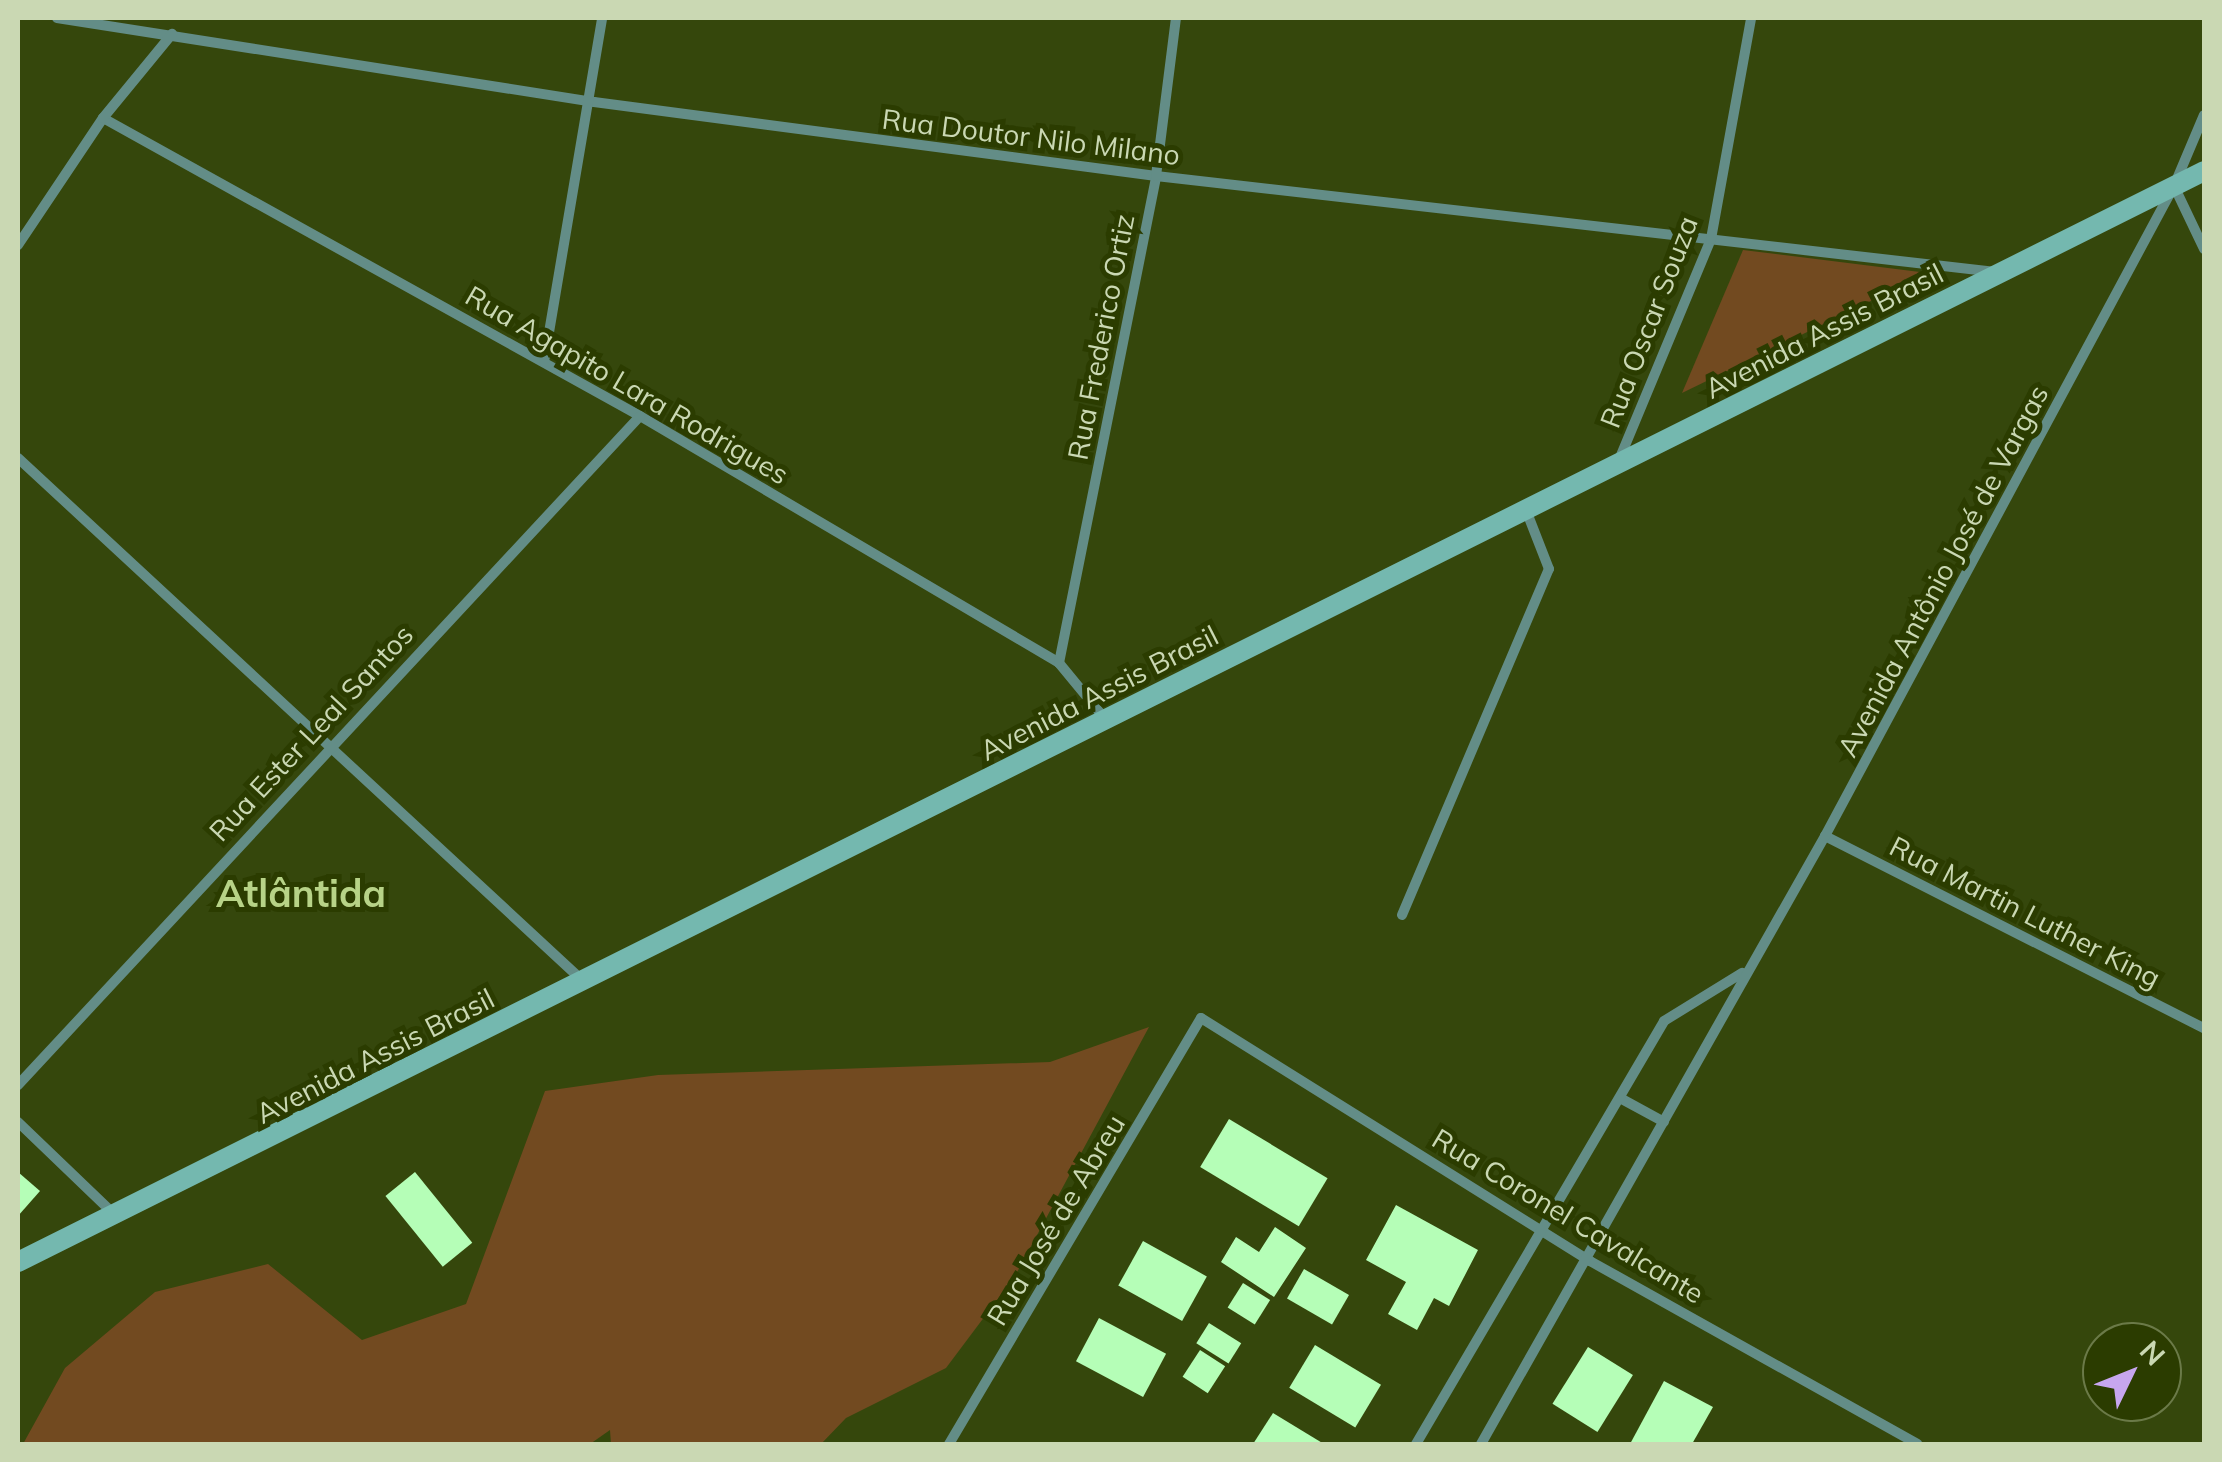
<!DOCTYPE html>
<html>
<head>
<meta charset="utf-8">
<style>
	body { margin:0 }
	#map { position:relative; width:2222px; height:1462px; overflow:hidden; background:#35470c; font-family:Mulish,sans-serif }
	div>[style] { position:absolute }
	[style*='--x'] { left:calc(var(--x)*1px); top:calc(var(--y)*1px); width:calc(var(--w)*1px); rotate:calc(var(--a)*1deg) }
	.green>* { inset:0; background:#724a20 }
	.building>* { inset:0; background:#b5feb7; transform-origin:0 0 }
	.street>* { height:10px; margin:-5px; padding:0 5px; transform-origin:5px; border-radius:5px; background:#638d87 }
	.secondary>* { height:20px; margin:-10px; padding:0 10px; transform-origin:10px; border-radius:10px; background:#74b8af }
	span { translate:-50% -50%; white-space:nowrap; text-align:center; line-height:1.15; -webkit-text-stroke:10px #2b3c00; paint-order:stroke }
	.street-label { font-size:28px; color:#cad8b3 }
	.district-label { font-size:38px; color:#b7d387; font-weight:700 }
	.frame { position:absolute; inset:0; border:20px solid #cad8b3; pointer-events:none }
	.north { position:absolute; left:2082px; top:1322px; width:100px; height:100px; box-sizing:border-box; background:#2b3c00; border:2px solid #6b7a48; border-radius:50%; rotate:47deg; font-size:28px; font-weight:700; line-height:40px; text-align:center; color:#cad8b3 }
	.north::after { content:''; display:block; margin:auto; width:35px; height:45px; background:#c7a6ef; clip-path:polygon(50% 0,100% 100%,50% 72%,0 100%) }
</style>
</head>
<body>
<div id="map">
	<div class="green">
		<div style="clip-path:polygon(1743px 250px,1928px 273px,1682px 393px)"></div>
		<div style="clip-path:polygon(1149px 1027px,1015px 1276px,946px 1368px,846px 1418px,821px 1444px,611px 1444px,610px 1430px,590px 1444px,23px 1444px,65px 1368px,155px 1292px,268px 1264px,362px 1340px,466px 1304px,545px 1091px,658px 1075px,1050px 1062px)"></div>
	</div>
	<div class="building">
		<div style="left:1229px;top:1119px;width:115px;height:56px;rotate:31deg"></div>
		<div style="clip-path:polygon(18px 1172px,40px 1191px,18px 1216px)"></div>
		<div style="left:415px;top:1172px;width:91px;height:38px;rotate:51deg"></div>
		<div style="clip-path:polygon(1396px 1205px,1478px 1250px,1449px 1306px,1434px 1298px,1417px 1330px,1388px 1314px,1406px 1282px,1366px 1260px)"></div>
		<div style="clip-path:polygon(1275px 1227px,1306px 1248px,1274px 1297px,1221px 1262px,1236px 1237px,1259px 1252px)"></div>
		<div style="left:1143px;top:1241px;width:73px;height:51px;rotate:29deg"></div>
		<div style="left:1304px;top:1269px;width:52px;height:34px;rotate:30deg"></div>
		<div style="left:1243px;top:1283px;width:32px;height:29px;rotate:32deg"></div>
		<div style="left:1099px;top:1318px;width:76px;height:49px;rotate:28deg"></div>
		<div style="left:1209px;top:1323px;width:38px;height:24px;rotate:32deg"></div>
		<div style="left:1315px;top:1345px;width:77px;height:50px;rotate:31deg"></div>
		<div style="left:1588px;top:1347px;width:53px;height:67px;rotate:32deg"></div>
		<div style="left:1200px;top:1350px;width:30px;height:32px;rotate:33deg"></div>
		<div style="clip-path:polygon(1664px 1381px,1713px 1407px,1692px 1444px,1630px 1444px)"></div>
		<div style="clip-path:polygon(1273px 1413px,1324px 1444px,1253px 1444px)"></div>
	</div>
	<div class="street">
		<div style="--x:57;--y:18;--w:544;--a:8.89"></div>
		<div style="--x:594;--y:102;--w:567;--a:7.5"></div>
		<div style="--x:1156;--y:176;--w:845;--a:6.52"></div>
		<div style="--x:103;--y:118;--w:614;--a:29.03"></div>
		<div style="--x:640;--y:416;--w:486;--a:30.5"></div>
		<div style="--x:1059;--y:663;--w:74;--a:50.5"></div>
		<div style="--x:2174;--y:186;--w:70;--a:64.5"></div>
		<div style="--x:18;--y:245;--w:153;--a:-56.2"></div>
		<div style="--x:103;--y:118;--w:109;--a:-50.6"></div>
		<div style="--x:544;--y:362;--w:349;--a:-80.4"></div>
		<div style="--x:18;--y:458;--w:768;--a:42.79"></div>
		<div style="--x:1619;--y:460;--w:239;--a:-67.4"></div>
		<div style="--x:1711;--y:239;--w:225;--a:-79.7"></div>
		<div style="--x:1059;--y:663;--w:497;--a:-78.7"></div>
		<div style="--x:1156;--y:176;--w:159;--a:-82.8"></div>
		<div style="--x:1825;--y:836;--w:425;--a:26.9"></div>
		<div style="--x:1402;--y:915;--w:376;--a:-67"></div>
		<div style="--x:1549;--y:569;--w:63;--a:-111.3"></div>
		<div style="--x:18;--y:1085;--w:913;--a:-47.08"></div>
		<div style="--x:1620;--y:1098;--w:50;--a:28.6"></div>
		<div style="--x:18;--y:1122;--w:133;--a:43.8"></div>
		<div style="--x:949;--y:1444;--w:495;--a:-59.4"></div>
		<div style="--x:1201;--y:1018;--w:459;--a:32"></div>
		<div style="--x:1590;--y:1261;--w:375;--a:29.2"></div>
		<div style="--x:1416;--y:1444;--w:490;--a:-59.6"></div>
		<div style="--x:1664;--y:1021;--w:92;--a:-31.6"></div>
		<div style="--x:1481;--y:1444;--w:699;--a:-60.5"></div>
		<div style="--x:1825;--y:836;--w:738;--a:-61.77"></div>
		<div style="--x:2174;--y:186;--w:77;--a:-67.1"></div>
	</div>
	<div class="secondary">
		<div style="--x:18;--y:1262;--w:2443;--a:-26.52"></div>
	</div>
	<div class="street-label">
		<span style="left:1031px;top:137px;rotate:7deg">Rua Doutor Nilo Milano</span>
		<span style="left:1649px;top:322px;rotate:-69deg">Rua Oscar Souza</span>
		<span style="left:1824px;top:331px;rotate:-27deg">Avenida Assis Brasil</span>
		<span style="left:1101px;top:337px;rotate:-79deg">Rua Frederico Ortiz</span>
		<span style="left:627px;top:385px;rotate:30deg">Rua Agapito Lara Rodrigues</span>
		<span style="left:1943px;top:571px;rotate:-62deg">Avenida Antônio José de Vargas</span>
		<span style="left:1099px;top:693px;rotate:-27deg">Avenida Assis Brasil</span>
		<span style="left:311px;top:733px;rotate:-47deg">Rua Ester Leal Santos</span>
		<span style="left:2025px;top:912px;rotate:27deg">Rua Martin Luther King</span>
		<span style="left:375px;top:1056px;rotate:-27deg">Avenida Assis Brasil</span>
		<span style="left:1568px;top:1216px;rotate:31deg">Rua Coronel Cavalcante</span>
		<span style="left:1056px;top:1220px;rotate:-59deg">Rua José de Abreu</span>
	</div>
	<div class="district-label">
		<span style="left:301px;top:894px">Atlântida</span>
	</div>
	<div class="frame"></div>
	<div class="north">N</div>
</div>
</body>
</html>
